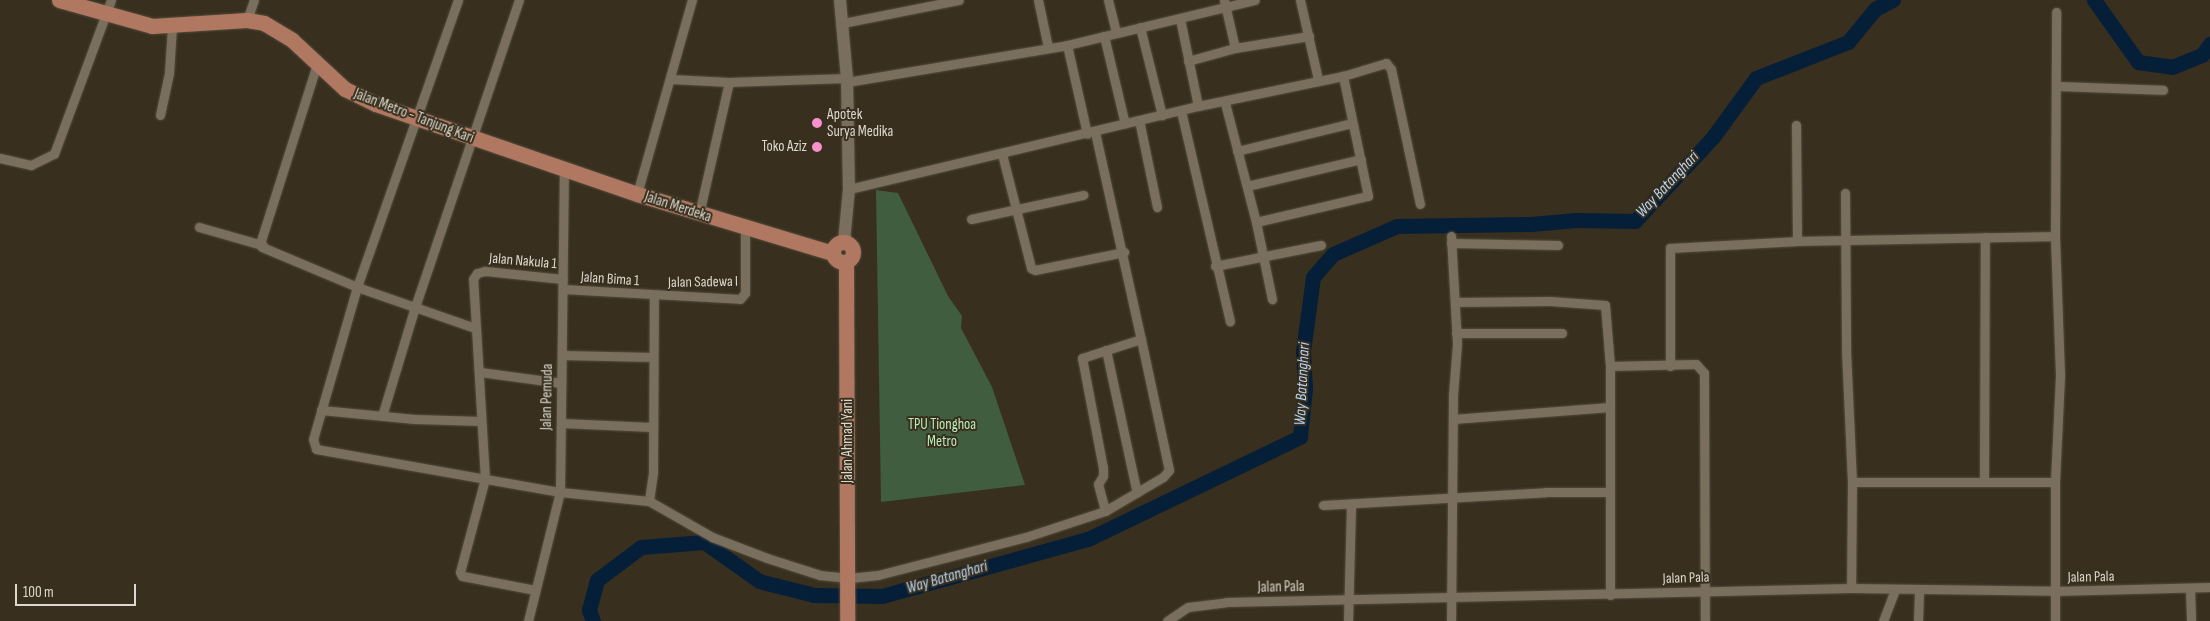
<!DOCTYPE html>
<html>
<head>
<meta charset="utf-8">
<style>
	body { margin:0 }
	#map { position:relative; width:2210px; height:621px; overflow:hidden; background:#382f1e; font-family:"Sofia Sans Condensed",sans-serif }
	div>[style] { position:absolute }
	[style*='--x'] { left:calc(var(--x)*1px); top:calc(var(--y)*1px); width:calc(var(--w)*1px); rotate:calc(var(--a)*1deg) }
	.green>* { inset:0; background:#405d40 }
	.river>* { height:15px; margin:-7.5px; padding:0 7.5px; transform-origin:7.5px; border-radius:7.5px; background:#061f39 }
	.roads { filter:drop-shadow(0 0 1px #544d3e) drop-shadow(0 0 1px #544d3e) }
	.street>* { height:9px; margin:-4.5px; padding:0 4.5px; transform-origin:4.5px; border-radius:4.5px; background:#796f5c }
	.secondary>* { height:12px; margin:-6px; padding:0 6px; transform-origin:6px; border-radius:6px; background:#796f5c }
	.primary>* { height:15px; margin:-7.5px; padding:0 7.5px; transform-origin:7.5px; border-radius:7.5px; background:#b17861 }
	.primary>.ring { margin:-7.5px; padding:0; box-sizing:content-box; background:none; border:15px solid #b17861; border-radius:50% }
	.dots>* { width:14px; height:14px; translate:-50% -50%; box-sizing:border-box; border:2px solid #382f1e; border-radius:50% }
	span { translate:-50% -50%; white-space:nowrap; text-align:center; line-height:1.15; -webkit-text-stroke:4px #382f1e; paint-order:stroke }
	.poi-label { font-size:15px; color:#ddd8cd }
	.left { translate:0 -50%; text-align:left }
	.right { translate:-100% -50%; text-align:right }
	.street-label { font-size:15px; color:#ddd8cd }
	.park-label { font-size:15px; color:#b8ecb8 }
	.water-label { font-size:16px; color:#bad5f5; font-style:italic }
	.scale { position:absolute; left:15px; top:584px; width:121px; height:22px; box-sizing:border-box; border:2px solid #ddd8cd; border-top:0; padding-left:6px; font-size:15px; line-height:18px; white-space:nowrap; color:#ddd8cd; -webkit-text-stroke:4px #382f1e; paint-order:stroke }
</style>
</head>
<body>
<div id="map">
	<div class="green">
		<div style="clip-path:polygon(876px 190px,898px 193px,948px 296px,962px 316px,961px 328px,992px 387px,1025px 485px,881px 502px)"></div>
	</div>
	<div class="river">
		<div style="--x:2094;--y:0;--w:76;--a:54.6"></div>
		<div style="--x:2138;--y:62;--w:34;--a:8"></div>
		<div style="--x:2172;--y:67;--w:32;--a:-22"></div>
		<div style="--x:2202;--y:55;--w:14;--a:-54"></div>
		<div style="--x:593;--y:621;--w:12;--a:-110"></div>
		<div style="--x:589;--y:610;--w:31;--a:-75"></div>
		<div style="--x:597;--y:580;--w:55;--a:-36.9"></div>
		<div style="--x:641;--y:547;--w:63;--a:-4.5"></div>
		<div style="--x:704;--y:542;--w:67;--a:35.3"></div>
		<div style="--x:759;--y:581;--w:57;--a:14.3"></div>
		<div style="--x:814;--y:595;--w:68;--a:0.8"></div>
		<div style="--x:882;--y:596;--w:214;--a:-15.5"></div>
		<div style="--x:1088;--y:539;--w:235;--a:-25.7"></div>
		<div style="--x:1300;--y:437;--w:48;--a:-84.1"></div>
		<div style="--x:1305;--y:389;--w:38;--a:-93"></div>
		<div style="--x:1303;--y:351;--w:75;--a:-82.3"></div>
		<div style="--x:1313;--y:277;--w:30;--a:-49"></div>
		<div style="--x:1333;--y:254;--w:70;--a:-23.6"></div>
		<div style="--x:1397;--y:226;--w:134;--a:-0.9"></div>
		<div style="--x:1531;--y:224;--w:45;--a:-5.1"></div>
		<div style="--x:1576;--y:220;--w:59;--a:1"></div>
		<div style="--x:1635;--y:221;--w:115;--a:-47.1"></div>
		<div style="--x:1713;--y:137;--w:73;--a:-53.9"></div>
		<div style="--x:1756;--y:78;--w:99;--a:-21.4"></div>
		<div style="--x:1848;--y:42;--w:43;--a:-50.7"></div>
		<div style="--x:1875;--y:9;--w:20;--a:-27"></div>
	</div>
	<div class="roads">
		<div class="street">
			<div style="--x:458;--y:0;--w:304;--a:109.4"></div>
			<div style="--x:357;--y:287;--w:158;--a:106.1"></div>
			<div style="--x:313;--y:439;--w:10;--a:73"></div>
			<div style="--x:316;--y:449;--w:248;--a:10"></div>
			<div style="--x:560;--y:492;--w:89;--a:5.8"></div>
			<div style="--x:649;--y:501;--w:73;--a:29.7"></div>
			<div style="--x:712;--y:537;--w:59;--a:20.9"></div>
			<div style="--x:767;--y:558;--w:56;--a:17.8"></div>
			<div style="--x:820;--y:575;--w:29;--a:6"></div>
			<div style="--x:849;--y:578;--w:29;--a:-6"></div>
			<div style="--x:878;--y:575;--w:153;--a:-14.4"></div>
			<div style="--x:1026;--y:537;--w:83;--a:-18.2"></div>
			<div style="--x:1105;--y:511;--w:67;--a:-30.4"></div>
			<div style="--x:1163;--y:477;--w:9;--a:-49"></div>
			<div style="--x:1169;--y:470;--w:134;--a:-102.1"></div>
			<div style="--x:1038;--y:0;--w:48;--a:78"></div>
			<div style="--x:1108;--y:0;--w:34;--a:76"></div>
			<div style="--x:1224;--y:0;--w:49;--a:77.1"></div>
			<div style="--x:1300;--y:0;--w:81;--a:77.2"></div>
			<div style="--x:1180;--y:19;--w:89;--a:78.3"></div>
			<div style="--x:247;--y:20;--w:21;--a:-71"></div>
			<div style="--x:843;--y:23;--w:118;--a:-11.2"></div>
			<div style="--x:1140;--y:27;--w:91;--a:76"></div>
			<div style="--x:1104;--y:36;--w:90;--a:76.6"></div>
			<div style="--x:1067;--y:45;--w:91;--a:77.3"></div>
			<div style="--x:1188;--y:61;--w:49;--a:-15.5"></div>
			<div style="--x:1235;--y:48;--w:75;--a:-9.2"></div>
			<div style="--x:317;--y:64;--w:186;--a:107.6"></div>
			<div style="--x:261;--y:241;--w:6;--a:81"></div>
			<div style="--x:262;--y:247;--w:103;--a:22.8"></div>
			<div style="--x:357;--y:287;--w:125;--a:19.2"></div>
			<div style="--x:671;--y:79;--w:58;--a:3"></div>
			<div style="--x:729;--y:82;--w:118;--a:-1.9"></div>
			<div style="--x:847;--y:82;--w:223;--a:-9.5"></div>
			<div style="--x:1067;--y:45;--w:193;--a:-13.5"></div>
			<div style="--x:2056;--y:86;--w:107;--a:2.1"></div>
			<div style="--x:1225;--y:103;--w:123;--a:75.4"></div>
			<div style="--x:1256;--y:222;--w:79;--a:78.3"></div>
			<div style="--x:1181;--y:111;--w:216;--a:76.9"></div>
			<div style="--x:160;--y:115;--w:43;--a:-77.9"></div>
			<div style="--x:169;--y:73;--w:47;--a:-86.3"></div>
			<div style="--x:1139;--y:120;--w:89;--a:78.3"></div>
			<div style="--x:1796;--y:125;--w:112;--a:89.5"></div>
			<div style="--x:1797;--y:237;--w:4;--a:63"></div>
			<div style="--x:1799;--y:241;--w:256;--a:-1.1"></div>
			<div style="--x:1095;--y:132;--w:212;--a:77.5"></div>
			<div style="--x:1141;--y:339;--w:62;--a:162.1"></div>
			<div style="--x:1082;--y:358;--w:112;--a:79.2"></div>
			<div style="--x:1103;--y:468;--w:8;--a:90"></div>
			<div style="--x:1103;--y:476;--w:9;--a:122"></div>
			<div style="--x:1098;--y:484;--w:28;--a:75"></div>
			<div style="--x:1237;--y:151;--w:118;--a:-13.7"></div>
			<div style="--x:1002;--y:154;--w:118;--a:75.7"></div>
			<div style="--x:1031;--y:268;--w:4;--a:27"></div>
			<div style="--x:1035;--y:270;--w:91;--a:-11.4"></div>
			<div style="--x:0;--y:158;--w:32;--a:13"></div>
			<div style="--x:31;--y:165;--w:25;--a:-26"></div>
			<div style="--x:54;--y:154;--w:164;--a:-69.7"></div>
			<div style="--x:1247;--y:186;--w:117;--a:-13.3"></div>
			<div style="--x:849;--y:189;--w:359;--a:-13.4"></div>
			<div style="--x:1198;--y:106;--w:148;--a:-11.7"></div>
			<div style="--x:1343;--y:76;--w:45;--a:-16.8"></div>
			<div style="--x:1386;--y:63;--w:8;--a:50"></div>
			<div style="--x:1391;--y:69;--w:138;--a:77.9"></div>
			<div style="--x:1845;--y:193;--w:157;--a:89.6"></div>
			<div style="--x:1846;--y:350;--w:132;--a:87.4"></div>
			<div style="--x:1852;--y:482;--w:106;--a:90.5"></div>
			<div style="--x:637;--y:194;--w:202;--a:-74.2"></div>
			<div style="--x:699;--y:214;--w:135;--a:-77.2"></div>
			<div style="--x:971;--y:219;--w:115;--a:-12.1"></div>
			<div style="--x:1256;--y:222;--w:115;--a:-13.1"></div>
			<div style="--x:1368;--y:196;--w:123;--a:-101.8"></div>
			<div style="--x:199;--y:227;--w:66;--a:15.9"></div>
			<div style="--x:1451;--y:236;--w:108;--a:86.8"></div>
			<div style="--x:1457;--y:344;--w:51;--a:94.5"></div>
			<div style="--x:1453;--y:395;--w:226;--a:90.5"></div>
			<div style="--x:1451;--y:243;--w:107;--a:1.1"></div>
			<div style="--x:1215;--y:266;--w:108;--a:-11.2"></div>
			<div style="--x:563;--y:289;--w:177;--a:3.2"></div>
			<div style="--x:740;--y:299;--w:8;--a:-50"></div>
			<div style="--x:745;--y:293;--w:64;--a:-90"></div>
			<div style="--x:1455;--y:302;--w:95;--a:-0.6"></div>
			<div style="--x:1550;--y:301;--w:55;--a:4.2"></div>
			<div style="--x:1605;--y:305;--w:61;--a:85.3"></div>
			<div style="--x:1610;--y:366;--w:229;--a:90"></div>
			<div style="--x:1456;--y:333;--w:106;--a:0"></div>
			<div style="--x:1106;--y:350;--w:146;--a:77.8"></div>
			<div style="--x:562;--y:355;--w:91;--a:1.3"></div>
			<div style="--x:1610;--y:366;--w:86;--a:-1.3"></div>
			<div style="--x:1696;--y:364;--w:12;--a:48"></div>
			<div style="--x:1704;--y:373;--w:248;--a:89.8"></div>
			<div style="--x:1670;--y:366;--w:118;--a:-90"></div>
			<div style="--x:1670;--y:248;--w:129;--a:-3.1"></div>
			<div style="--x:480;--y:372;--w:82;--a:7.7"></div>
			<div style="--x:321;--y:410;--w:94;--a:5.5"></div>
			<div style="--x:415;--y:419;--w:66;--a:1.7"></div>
			<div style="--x:382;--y:416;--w:114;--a:-73.2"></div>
			<div style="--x:415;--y:307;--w:324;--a:-71.3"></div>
			<div style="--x:1454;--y:419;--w:155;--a:-4.4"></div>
			<div style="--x:561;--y:423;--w:91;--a:2.5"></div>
			<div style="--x:1852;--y:482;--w:203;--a:0"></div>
			<div style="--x:1984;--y:482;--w:245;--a:-89.8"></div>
			<div style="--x:649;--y:501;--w:30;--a:-82"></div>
			<div style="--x:653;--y:471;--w:175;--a:-89.7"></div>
			<div style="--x:1323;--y:505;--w:223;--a:-3.3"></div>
			<div style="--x:1546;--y:492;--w:64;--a:0"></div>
			<div style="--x:2190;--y:589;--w:32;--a:88"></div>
			<div style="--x:535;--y:590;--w:74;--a:-169.1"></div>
			<div style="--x:462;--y:576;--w:4;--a:-117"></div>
			<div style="--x:460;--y:572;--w:96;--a:-75"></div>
			<div style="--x:485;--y:479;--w:200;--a:-93.4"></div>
			<div style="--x:473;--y:279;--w:7;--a:-56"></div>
			<div style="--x:477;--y:273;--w:8;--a:-14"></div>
			<div style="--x:485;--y:271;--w:78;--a:5.9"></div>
			<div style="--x:528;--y:621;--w:133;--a:-76.1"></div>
			<div style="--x:560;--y:492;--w:323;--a:-89.3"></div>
			<div style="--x:1167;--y:621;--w:25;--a:-34"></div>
			<div style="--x:1188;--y:607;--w:38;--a:-7"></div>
			<div style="--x:1226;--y:602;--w:625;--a:-1.28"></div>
			<div style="--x:1851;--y:588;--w:204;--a:0.8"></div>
			<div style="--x:2055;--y:591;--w:155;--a:-1.5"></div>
			<div style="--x:1348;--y:621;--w:117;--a:-88.5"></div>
			<div style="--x:1883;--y:621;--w:33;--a:-69"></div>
			<div style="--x:1918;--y:621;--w:31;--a:-88"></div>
			<div style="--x:2055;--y:621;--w:139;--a:-90"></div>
			<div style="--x:2055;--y:482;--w:108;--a:-87.3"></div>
			<div style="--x:2060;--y:374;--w:138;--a:-92.1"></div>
			<div style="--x:2055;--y:236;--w:224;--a:-89.7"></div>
		</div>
		<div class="secondary">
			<div style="--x:840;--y:0;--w:78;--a:84.9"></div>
			<div style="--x:847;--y:78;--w:111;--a:89"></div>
			<div style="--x:849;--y:189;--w:53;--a:95.4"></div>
		</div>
		<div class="primary">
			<div style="--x:59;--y:0;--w:97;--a:15.6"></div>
			<div style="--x:152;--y:26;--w:95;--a:-3.6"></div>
			<div style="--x:247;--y:20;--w:17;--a:10"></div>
			<div style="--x:264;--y:23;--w:33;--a:31"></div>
			<div style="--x:292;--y:40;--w:72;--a:42.8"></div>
			<div style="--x:345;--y:89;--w:34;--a:26"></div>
			<div style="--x:376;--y:104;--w:276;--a:19"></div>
			<div style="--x:637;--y:194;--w:205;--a:16.8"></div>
			<div class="ring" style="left:833px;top:242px;width:5px;height:5px"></div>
			<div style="--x:846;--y:262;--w:359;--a:89.8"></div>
		</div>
	</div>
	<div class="dots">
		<div style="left:817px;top:123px;background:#f890cb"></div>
		<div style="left:817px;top:147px;background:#f890cb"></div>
	</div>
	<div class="poi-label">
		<span class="left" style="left:827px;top:123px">Apotek<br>Surya Medika</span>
		<span class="right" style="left:807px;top:147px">Toko Aziz</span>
	</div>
	<div class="street-label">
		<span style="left:414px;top:116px;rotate:21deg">Jalan Metro - Tanjung Kari</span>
		<span style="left:678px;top:207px;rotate:18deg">Jalan Merdeka</span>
		<span style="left:523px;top:261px;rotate:5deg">Jalan Nakula 1</span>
		<span style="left:610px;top:279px;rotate:4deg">Jalan Bima 1</span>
		<span style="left:703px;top:282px;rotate:-1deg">Jalan Sadewa I</span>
		<span style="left:547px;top:397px;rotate:-89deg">Jalan Pemuda</span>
		<span style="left:848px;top:441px;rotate:-90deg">Jalan Ahmad Yani</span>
		<span style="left:2091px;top:577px;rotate:-1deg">Jalan Pala</span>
		<span style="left:1686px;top:578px;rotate:-2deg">Jalan Pala</span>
		<span style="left:1281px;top:587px;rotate:-1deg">Jalan Pala</span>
	</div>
	<div class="park-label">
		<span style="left:942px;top:433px">TPU Tionghoa<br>Metro</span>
	</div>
	<div class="water-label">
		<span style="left:1668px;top:185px;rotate:-47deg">Way Batanghari</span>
		<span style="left:1303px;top:384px;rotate:-87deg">Way Batanghari</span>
		<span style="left:947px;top:578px;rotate:-16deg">Way Batanghari</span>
	</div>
	<div class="scale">100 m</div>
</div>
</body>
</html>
